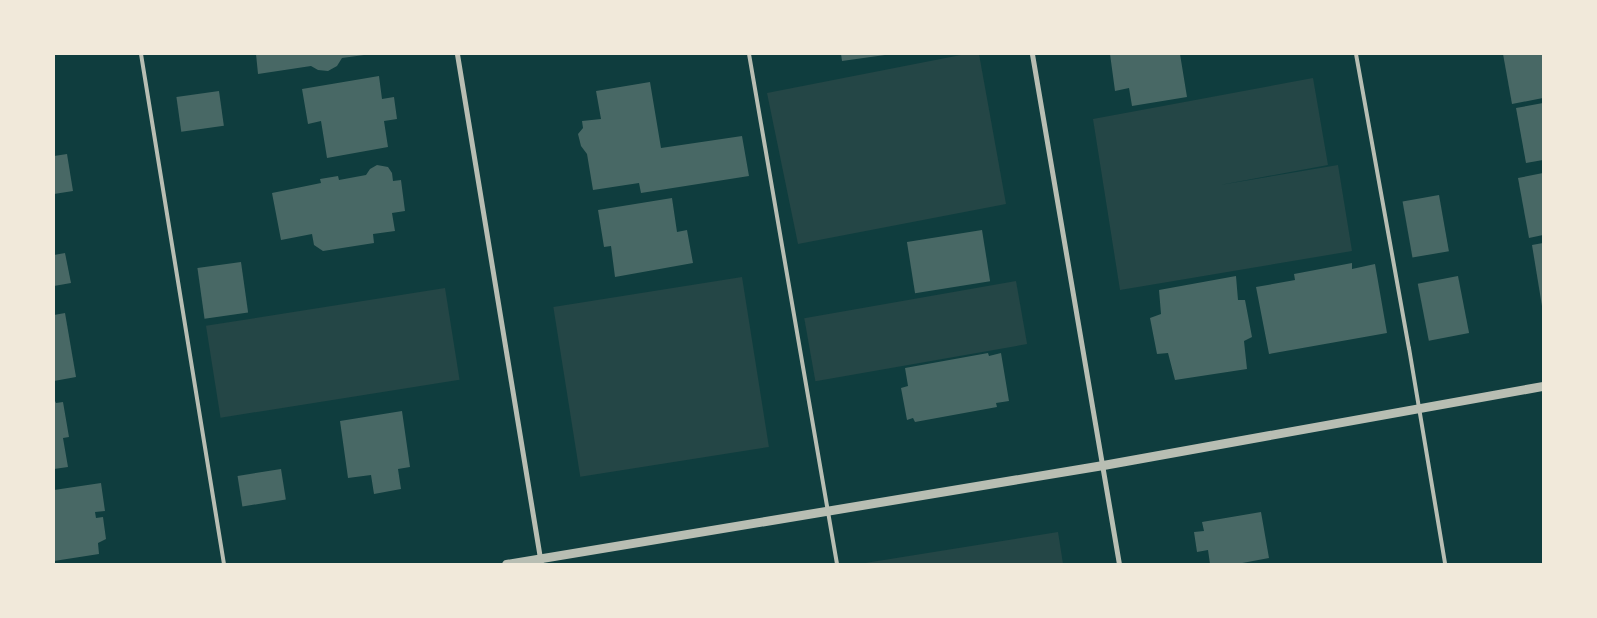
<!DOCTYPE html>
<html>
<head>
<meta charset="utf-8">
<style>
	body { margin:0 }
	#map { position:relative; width:1597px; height:618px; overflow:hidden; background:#0f3d3e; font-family:Rubik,sans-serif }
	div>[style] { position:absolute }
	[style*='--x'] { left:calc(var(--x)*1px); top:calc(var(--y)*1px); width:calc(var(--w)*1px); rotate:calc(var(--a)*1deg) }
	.green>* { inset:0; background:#244646; transform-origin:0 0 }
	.building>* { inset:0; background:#486865; transform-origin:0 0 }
	.service>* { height:4px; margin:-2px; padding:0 2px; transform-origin:2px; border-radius:2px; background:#b8beb3 }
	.minor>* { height:5px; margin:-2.5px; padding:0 2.5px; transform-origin:2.5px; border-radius:2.5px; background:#b8beb3 }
	.tertiary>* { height:9px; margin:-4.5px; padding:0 4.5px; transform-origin:4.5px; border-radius:4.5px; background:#b8beb3 }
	span { translate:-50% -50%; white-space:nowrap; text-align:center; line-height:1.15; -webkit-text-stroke:4px #f1e9da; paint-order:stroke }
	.frame { position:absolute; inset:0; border:55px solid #f1e9da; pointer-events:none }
</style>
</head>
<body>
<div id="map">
	<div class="green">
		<div style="clip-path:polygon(966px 54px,979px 54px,1006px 204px,798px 244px,767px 93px)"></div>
		<div style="clip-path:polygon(1313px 78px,1328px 165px,1220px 185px,1338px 165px,1352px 251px,1120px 290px,1093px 119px)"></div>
		<div style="left:742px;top:277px;width:172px;height:191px;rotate:81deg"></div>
		<div style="left:1016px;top:281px;width:64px;height:215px;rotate:80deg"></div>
		<div style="left:445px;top:288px;width:93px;height:242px;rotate:81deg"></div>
		<div style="clip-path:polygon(1058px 532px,1063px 564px,859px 564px)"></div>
	</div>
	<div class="building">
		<div style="clip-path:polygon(256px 54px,363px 54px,364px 55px,342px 58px,337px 66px,328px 71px,318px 70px,311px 66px,258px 74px)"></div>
		<div style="clip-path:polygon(841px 54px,885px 54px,885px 55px,842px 61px)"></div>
		<div style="clip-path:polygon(1110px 54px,1180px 54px,1187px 97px,1132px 106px,1129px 88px,1115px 91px)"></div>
		<div style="clip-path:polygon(1503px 54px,1543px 54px,1543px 98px,1512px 104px)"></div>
		<div style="clip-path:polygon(379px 76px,382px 99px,394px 97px,397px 119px,384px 121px,388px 147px,327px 158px,321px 121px,308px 124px,302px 89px)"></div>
		<div style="clip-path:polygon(650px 82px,661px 148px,742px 136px,749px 176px,641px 193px,639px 183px,593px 190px,587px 154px,581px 146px,578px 134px,583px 128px,582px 121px,601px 119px,596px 91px)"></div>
		<div style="left:219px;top:91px;width:35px;height:43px;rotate:82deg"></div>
		<div style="clip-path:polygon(1543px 103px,1543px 160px,1526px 163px,1516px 108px)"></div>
		<div style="clip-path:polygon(67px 154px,73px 191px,54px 194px,54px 156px)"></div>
		<div style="clip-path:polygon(377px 165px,388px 167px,392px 173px,393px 181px,401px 180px,405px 211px,392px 213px,395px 231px,373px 234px,374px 243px,323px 251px,314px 245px,312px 234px,281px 240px,272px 193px,321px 183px,320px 179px,338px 176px,339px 180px,366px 175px,370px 169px)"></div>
		<div style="clip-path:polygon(1543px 173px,1543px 235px,1529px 238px,1518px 178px)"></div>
		<div style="left:1439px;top:195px;width:57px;height:37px;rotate:80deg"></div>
		<div style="clip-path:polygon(672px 198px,677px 232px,687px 230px,693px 263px,615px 277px,611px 246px,604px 247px,598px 210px)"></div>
		<div style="left:982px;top:230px;width:52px;height:76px;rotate:81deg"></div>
		<div style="clip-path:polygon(1543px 243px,1543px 306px,1542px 306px,1532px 245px)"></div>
		<div style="clip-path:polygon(65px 253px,71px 283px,54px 286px,54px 255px)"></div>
		<div style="left:241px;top:262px;width:51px;height:44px;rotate:82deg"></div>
		<div style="clip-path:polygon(1352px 263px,1352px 269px,1375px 264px,1387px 333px,1269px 354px,1256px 287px,1295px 280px,1294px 274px)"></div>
		<div style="clip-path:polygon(1236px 276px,1238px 300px,1245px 300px,1252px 337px,1244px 341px,1247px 369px,1175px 380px,1168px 353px,1157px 354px,1150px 318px,1161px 314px,1159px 290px)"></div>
		<div style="left:1458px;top:276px;width:58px;height:41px;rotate:79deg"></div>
		<div style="clip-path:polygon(65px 313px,76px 377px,54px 381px,54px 315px)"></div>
		<div style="clip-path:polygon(988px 353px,989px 356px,1001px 353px,1009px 401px,996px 403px,997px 407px,915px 422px,913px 418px,907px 420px,901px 388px,908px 386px,905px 368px)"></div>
		<div style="clip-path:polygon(54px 399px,56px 403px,63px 402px,69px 437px,63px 438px,68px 467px,54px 469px)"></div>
		<div style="clip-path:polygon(402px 411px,410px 467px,398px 469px,401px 489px,374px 494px,371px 475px,348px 478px,340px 421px)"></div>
		<div style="left:281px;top:469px;width:31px;height:44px;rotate:81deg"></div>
		<div style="clip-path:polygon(101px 483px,105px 511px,95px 512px,96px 518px,103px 517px,106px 539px,98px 543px,99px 554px,54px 561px,54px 490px)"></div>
		<div style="clip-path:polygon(1261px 512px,1269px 558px,1237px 564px,1210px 564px,1208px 550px,1197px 552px,1194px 532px,1204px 531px,1202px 522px)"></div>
	</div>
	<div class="service">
		<div style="--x:141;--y:54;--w:517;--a:80.76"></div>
		<div style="--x:749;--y:54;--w:518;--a:80.21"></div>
		<div style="--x:1356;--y:54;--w:299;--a:79.8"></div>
		<div style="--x:1409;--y:348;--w:219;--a:80.5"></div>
	</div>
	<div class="minor">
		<div style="--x:457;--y:54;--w:517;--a:80.65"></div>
		<div style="--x:1032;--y:54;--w:517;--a:80.32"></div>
	</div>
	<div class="tertiary">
		<div style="--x:506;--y:564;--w:605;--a:-9.42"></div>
		<div style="--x:1103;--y:465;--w:447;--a:-10.2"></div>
	</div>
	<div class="frame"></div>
</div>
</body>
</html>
